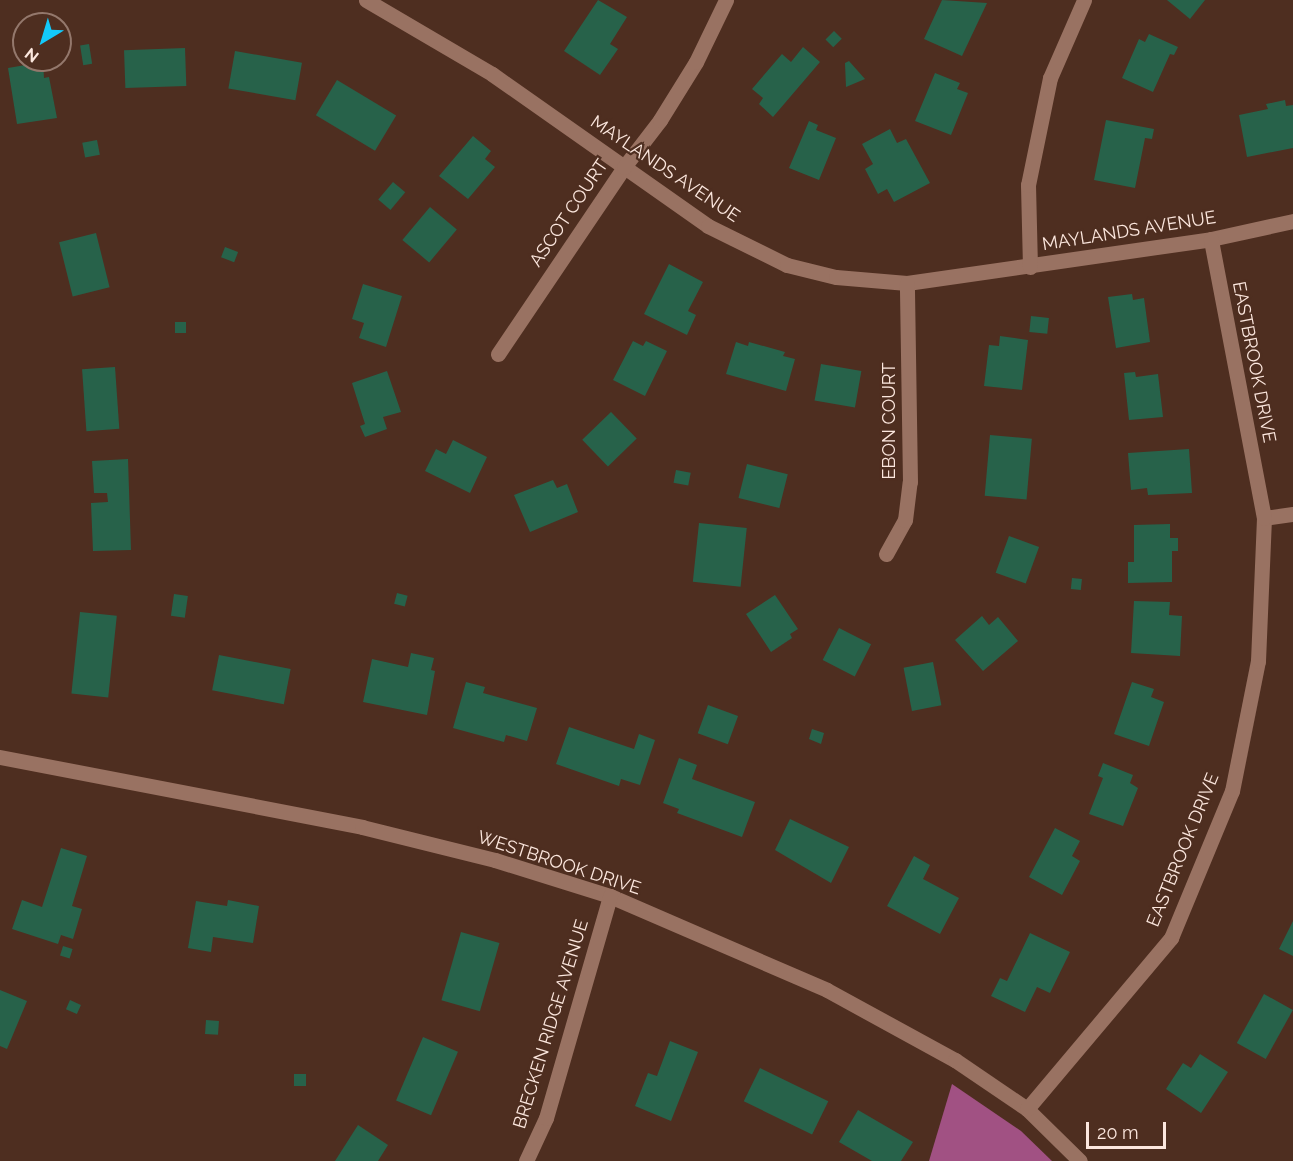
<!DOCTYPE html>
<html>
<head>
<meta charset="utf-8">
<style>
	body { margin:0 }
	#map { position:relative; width:1293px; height:1161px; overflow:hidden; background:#4e2e20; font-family:Raleway,sans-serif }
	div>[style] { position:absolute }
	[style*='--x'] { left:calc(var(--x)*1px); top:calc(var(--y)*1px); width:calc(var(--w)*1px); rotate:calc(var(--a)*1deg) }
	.forest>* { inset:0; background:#a15183 }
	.building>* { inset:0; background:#27624a; transform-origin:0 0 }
	.minor>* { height:15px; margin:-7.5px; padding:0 7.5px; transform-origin:7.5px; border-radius:7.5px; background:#997262 }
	span { translate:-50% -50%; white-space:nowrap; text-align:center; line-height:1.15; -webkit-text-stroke:4.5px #4e2e20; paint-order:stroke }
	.street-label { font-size:18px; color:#fce7de }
	.north { position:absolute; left:12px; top:12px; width:60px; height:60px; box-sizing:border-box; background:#4e2e20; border:2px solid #94786c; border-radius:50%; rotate:218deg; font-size:16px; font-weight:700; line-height:24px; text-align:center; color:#fce7de }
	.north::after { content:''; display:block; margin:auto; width:21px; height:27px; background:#13cafb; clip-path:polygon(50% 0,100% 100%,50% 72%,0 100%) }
	.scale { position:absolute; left:1086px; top:1122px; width:80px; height:27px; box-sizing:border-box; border:3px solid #fce7de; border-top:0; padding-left:8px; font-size:18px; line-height:21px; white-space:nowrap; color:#fce7de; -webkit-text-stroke:4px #4e2e20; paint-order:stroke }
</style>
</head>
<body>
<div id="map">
	<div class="forest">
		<div style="clip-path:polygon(952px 1084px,1021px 1131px,1052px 1161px,929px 1161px)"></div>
	</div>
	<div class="building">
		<div style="clip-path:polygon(598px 0,627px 17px,610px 44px,618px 49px,600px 75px,564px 51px)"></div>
		<div style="clip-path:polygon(942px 0,987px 3px,962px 56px,924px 39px)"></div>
		<div style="clip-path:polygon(1167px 0,1205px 0,1190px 19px)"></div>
		<div style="left:834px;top:31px;width:11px;height:12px;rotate:45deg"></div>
		<div style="clip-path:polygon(1149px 34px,1178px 47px,1174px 55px,1170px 54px,1153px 92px,1122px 78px,1139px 39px,1145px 42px)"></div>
		<div style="left:89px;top:44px;width:20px;height:9px;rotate:81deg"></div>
		<div style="clip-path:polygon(803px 47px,820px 62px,773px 117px,759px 104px,763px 98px,752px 89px,782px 54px,791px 62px)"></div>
		<div style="left:185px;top:48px;width:38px;height:61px;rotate:88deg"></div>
		<div style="left:235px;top:51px;width:68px;height:38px;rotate:10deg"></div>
		<div style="clip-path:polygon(849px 61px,865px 79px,846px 87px,845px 63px)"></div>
		<div style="clip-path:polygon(43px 62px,44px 78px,49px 77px,57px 118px,17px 124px,8px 68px)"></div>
		<div style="clip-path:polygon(935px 73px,960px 83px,957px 89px,968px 93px,951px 135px,915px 121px)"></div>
		<div style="left:337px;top:80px;width:69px;height:41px;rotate:31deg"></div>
		<div style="clip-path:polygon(1285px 100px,1286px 106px,1293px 105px,1293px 148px,1247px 157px,1239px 115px,1268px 109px,1266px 104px)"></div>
		<div style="clip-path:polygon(1106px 120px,1154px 129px,1152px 139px,1145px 138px,1135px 188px,1094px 180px)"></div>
		<div style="clip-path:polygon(809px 121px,818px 125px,816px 130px,836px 138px,819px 180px,789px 168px)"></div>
		<div style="clip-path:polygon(890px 129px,897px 143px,906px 139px,930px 183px,894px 202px,887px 189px,878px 194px,865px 169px,873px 164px,862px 144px)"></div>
		<div style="clip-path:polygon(473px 136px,491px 151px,485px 159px,495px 167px,468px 199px,439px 176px)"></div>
		<div style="left:97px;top:140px;width:15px;height:15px;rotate:79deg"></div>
		<div style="left:393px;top:182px;width:16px;height:23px;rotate:40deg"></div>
		<div style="left:430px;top:207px;width:35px;height:43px;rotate:40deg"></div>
		<div style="left:96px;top:233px;width:56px;height:38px;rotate:76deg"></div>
		<div style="left:225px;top:247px;width:14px;height:11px;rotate:21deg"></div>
		<div style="clip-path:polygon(669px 264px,703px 282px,688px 311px,696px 315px,687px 335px,644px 314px)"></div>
		<div style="clip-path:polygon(363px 284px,402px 296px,386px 347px,359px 338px,364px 323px,352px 319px)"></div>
		<div style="clip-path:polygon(1132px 294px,1133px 300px,1144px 298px,1150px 342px,1116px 348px,1108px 297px)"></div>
		<div style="left:1031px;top:316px;width:18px;height:16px;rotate:6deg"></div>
		<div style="left:175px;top:322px;width:11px;height:11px"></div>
		<div style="clip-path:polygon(1000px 336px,1028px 340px,1022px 390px,984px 386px,989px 345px,999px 346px)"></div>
		<div style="clip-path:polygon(633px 341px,643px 346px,646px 341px,667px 351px,645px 396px,613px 380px)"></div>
		<div style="clip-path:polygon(736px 342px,748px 346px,749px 342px,785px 352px,783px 356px,795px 359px,786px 391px,726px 374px)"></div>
		<div style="left:821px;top:364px;width:41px;height:37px;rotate:10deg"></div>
		<div style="left:115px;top:367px;width:62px;height:33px;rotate:86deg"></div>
		<div style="clip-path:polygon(387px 371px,401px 412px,383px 417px,387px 429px,365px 437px,360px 426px,365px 424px,352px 383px)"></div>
		<div style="clip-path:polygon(1135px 372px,1136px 377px,1158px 374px,1163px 417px,1129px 420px,1124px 373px)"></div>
		<div style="left:611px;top:412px;width:37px;height:40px;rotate:46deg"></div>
		<div style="left:990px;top:435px;width:42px;height:61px;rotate:5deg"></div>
		<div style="clip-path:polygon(453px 440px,487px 457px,470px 493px,425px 471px,436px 449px,446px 454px)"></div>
		<div style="clip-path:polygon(1189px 449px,1192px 493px,1148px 495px,1147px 488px,1131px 490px,1128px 453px)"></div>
		<div style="clip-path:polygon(128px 459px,131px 550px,93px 551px,91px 503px,108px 502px,107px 493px,94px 493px,92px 461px)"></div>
		<div style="left:747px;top:464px;width:42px;height:35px;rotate:14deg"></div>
		<div style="left:676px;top:470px;width:15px;height:13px;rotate:11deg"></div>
		<div style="clip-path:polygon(553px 480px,557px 488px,567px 484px,578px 512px,530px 532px,514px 495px)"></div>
		<div style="left:699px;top:523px;width:48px;height:59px;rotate:6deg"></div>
		<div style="clip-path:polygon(1170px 524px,1170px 538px,1178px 538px,1178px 551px,1172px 551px,1172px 582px,1128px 583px,1128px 562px,1134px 562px,1134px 525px)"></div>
		<div style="left:1009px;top:536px;width:32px;height:39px;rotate:20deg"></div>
		<div style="left:1072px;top:578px;width:10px;height:11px;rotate:6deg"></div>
		<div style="left:397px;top:593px;width:11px;height:11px;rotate:15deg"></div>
		<div style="left:174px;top:594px;width:14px;height:22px;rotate:8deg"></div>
		<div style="clip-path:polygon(775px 595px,798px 629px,790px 634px,792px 638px,771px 652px,746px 614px)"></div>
		<div style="clip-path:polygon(1134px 601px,1170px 602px,1169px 615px,1182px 616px,1180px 656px,1131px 653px)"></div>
		<div style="left:80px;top:612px;width:37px;height:82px;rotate:6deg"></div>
		<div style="clip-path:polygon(982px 616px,989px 625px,998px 617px,1018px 641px,983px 671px,955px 640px)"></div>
		<div style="left:839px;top:628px;width:36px;height:36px;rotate:27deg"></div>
		<div style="clip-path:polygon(411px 653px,434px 658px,431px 670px,435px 671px,427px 715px,363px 702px,372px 659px,408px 667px)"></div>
		<div style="left:219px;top:655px;width:73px;height:36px;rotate:11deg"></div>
		<div style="left:933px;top:662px;width:44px;height:30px;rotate:79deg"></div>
		<div style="clip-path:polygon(466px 682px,485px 687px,483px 693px,537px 708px,527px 741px,506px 735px,504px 742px,453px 728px)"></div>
		<div style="clip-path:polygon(1132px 682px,1154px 689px,1151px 697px,1164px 702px,1149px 746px,1114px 734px)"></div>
		<div style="left:708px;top:705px;width:32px;height:30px;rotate:20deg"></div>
		<div style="clip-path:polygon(569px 727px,634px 749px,639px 734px,655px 740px,640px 785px,621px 779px,619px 786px,556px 764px)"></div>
		<div style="clip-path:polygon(812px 729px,824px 733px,821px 744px,809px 739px)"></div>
		<div style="clip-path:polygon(679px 758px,697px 765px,692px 779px,755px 802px,742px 837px,677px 813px,679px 809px,663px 803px)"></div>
		<div style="clip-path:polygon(1103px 763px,1133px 775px,1130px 783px,1138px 788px,1123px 826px,1089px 814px,1103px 778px,1098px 776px)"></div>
		<div style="clip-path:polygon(790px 819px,849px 847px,831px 883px,775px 850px)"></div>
		<div style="clip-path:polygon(1055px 828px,1080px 841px,1072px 856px,1080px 861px,1062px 895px,1029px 877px)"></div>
		<div style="clip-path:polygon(61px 848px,87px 856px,72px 906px,82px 909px,73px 939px,61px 935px,58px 944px,12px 929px,22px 900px,42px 907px)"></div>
		<div style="clip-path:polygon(914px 856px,930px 865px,923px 879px,959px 898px,940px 934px,887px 906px)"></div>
		<div style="clip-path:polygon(228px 900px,259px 906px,253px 943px,213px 937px,211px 952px,188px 948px,196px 901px,227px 906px)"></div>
		<div style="clip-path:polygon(1293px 921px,1293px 956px,1279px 949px)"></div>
		<div style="left:461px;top:932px;width:40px;height:71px;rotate:16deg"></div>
		<div style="clip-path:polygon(1030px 933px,1070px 952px,1050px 993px,1037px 987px,1025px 1012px,991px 996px,1000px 978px,1007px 981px)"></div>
		<div style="left:63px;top:946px;width:10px;height:10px;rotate:17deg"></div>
		<div style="clip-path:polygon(0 990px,27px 1001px,7px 1049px,0 1046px)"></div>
		<div style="left:1264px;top:994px;width:33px;height:56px;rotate:29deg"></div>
		<div style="left:70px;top:1000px;width:12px;height:10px;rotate:24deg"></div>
		<div style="left:206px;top:1020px;width:13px;height:14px;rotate:4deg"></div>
		<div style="left:423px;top:1037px;width:38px;height:69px;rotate:23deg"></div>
		<div style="clip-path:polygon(670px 1041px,698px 1052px,671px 1121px,635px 1106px,648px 1073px,657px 1076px)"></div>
		<div style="clip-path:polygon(1200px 1054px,1228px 1072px,1201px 1113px,1166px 1089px,1183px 1063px,1191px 1068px)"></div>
		<div style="left:760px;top:1068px;width:76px;height:37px;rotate:26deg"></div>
		<div style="left:294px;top:1074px;width:12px;height:12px"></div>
		<div style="clip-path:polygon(858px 1110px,913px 1142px,901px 1161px,872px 1161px,839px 1142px)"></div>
		<div style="clip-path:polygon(358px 1125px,388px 1145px,378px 1161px,335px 1161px)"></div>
	</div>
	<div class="minor">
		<div style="--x:366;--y:0;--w:146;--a:30.4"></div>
		<div style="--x:492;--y:74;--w:264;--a:35.1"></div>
		<div style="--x:708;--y:226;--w:88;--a:26.3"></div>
		<div style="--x:787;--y:265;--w:50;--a:13.8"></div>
		<div style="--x:836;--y:277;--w:71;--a:4.8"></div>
		<div style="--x:907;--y:283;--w:307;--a:-8.2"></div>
		<div style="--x:1211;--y:239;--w:84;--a:-12.4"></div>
		<div style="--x:1030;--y:267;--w:82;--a:-91.4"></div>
		<div style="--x:1028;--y:185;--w:109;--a:-78.4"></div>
		<div style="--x:1050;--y:78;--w:85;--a:-66.4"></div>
		<div style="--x:498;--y:354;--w:225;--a:-56"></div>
		<div style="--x:624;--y:167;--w:59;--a:-52.5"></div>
		<div style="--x:660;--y:120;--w:68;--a:-58.2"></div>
		<div style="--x:696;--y:62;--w:69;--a:-64.2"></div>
		<div style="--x:1264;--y:518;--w:29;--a:-8"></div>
		<div style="--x:886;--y:554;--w:39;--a:-61"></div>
		<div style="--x:905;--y:520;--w:38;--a:-83"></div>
		<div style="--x:910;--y:482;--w:199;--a:-90.9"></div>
		<div style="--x:0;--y:757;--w:369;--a:10.9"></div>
		<div style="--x:362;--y:827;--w:137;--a:13.9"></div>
		<div style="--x:495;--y:860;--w:121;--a:17.4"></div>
		<div style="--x:610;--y:896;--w:236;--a:23.4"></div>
		<div style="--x:827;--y:990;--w:146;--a:28.7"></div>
		<div style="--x:955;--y:1060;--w:87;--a:34.2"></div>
		<div style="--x:1027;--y:1109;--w:74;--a:44.5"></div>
		<div style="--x:1027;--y:1109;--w:224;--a:-49.9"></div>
		<div style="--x:1171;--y:938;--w:159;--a:-67.5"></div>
		<div style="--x:1232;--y:791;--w:133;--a:-78.7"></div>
		<div style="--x:1258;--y:661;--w:143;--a:-87.6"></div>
		<div style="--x:1264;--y:518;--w:284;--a:-100.8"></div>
		<div style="--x:526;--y:1161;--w:47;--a:-65.1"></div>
		<div style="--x:546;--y:1118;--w:231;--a:-73.9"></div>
	</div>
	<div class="street-label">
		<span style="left:665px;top:169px;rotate:34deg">MAYLANDS AVENUE</span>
		<span style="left:569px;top:213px;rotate:-56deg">ASCOT COURT</span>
		<span style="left:1129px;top:231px;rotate:-9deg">MAYLANDS AVENUE</span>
		<span style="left:1254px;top:362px;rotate:79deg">EASTBROOK DRIVE</span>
		<span style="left:889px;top:421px;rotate:-90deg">EBON COURT</span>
		<span style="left:1183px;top:850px;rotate:-68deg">EASTBROOK DRIVE</span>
		<span style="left:559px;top:863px;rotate:18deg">WESTBROOK DRIVE</span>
		<span style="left:551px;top:1024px;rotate:-73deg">BRECKEN RIDGE AVENUE</span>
	</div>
	<div class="north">N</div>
	<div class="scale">20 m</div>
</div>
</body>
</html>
